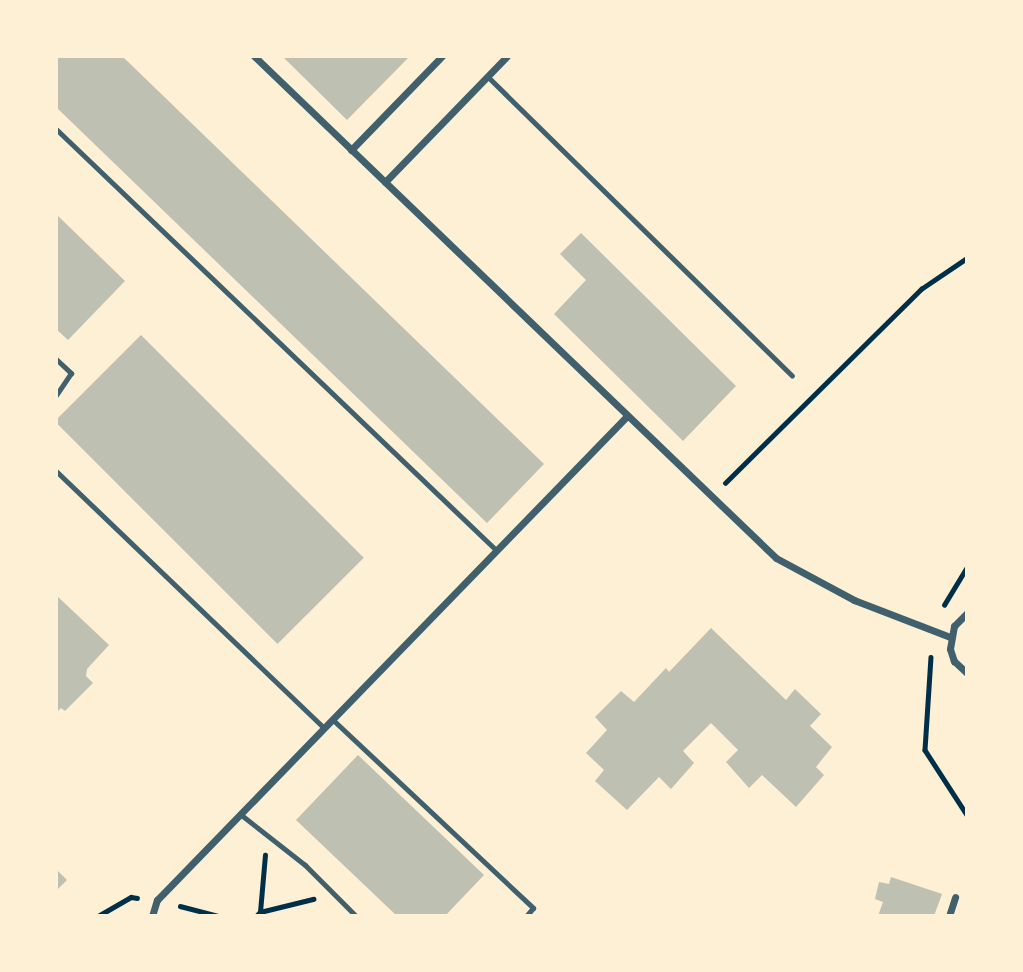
<!DOCTYPE html>
<html>
<head>
<meta charset="utf-8">
<style>
	body { margin:0 }
	#map { position:relative; width:1023px; height:972px; overflow:hidden; background:#fdf0d5; font-family:"PT Serif",serif }
	div>[style] { position:absolute }
	[style*='--x'] { left:calc(var(--x)*1px); top:calc(var(--y)*1px); width:calc(var(--w)*1px); rotate:calc(var(--a)*1deg) }
	.building>* { inset:0; background:#bec0b2; transform-origin:0 0 }
	.path>* { height:4.5px; margin:-2.25px; padding:0 2.25px; transform-origin:2.25px; border-radius:2.25px; background:#003049 }
	.service>* { height:5px; margin:-2.5px; padding:0 2.5px; transform-origin:2.5px; border-radius:2.5px; background:#3f606c }
	.minor>* { height:7px; margin:-3.5px; padding:0 3.5px; transform-origin:3.5px; border-radius:3.5px; background:#3f606c }
	span { translate:-50% -50%; white-space:nowrap; text-align:center; line-height:1.15; -webkit-text-stroke:6px #fdf0d5; paint-order:stroke }
	.frame { position:absolute; inset:0; border:58px solid #fdf0d5; pointer-events:none }
</style>
</head>
<body>
<div id="map">
	<div class="building">
		<div style="clip-path:polygon(56px 56px,122px 56px,544px 464px,487px 523px,56px 107px)"></div>
		<div style="clip-path:polygon(282px 56px,410px 56px,347px 120px)"></div>
		<div style="clip-path:polygon(56px 214px,125px 281px,68px 340px,56px 329px)"></div>
		<div style="clip-path:polygon(581px 233px,736px 386px,683px 441px,554px 314px,586px 280px,560px 254px)"></div>
		<div style="left:141px;top:335px;width:315px;height:122px;rotate:45deg"></div>
		<div style="clip-path:polygon(56px 595px,109px 645px,87px 669px,86px 676px,93px 683px,65px 711px,61px 708px,56px 713px)"></div>
		<div style="clip-path:polygon(711px 628px,786px 700px,795px 689px,821px 714px,810px 726px,832px 747px,816px 767px,824px 775px,796px 807px,762px 775px,749px 788px,726px 762px,738px 750px,711px 723px,683px 751px,694px 763px,671px 789px,659px 777px,627px 810px,595px 781px,604px 770px,586px 753px,607px 730px,595px 717px,621px 691px,634px 702px,666px 668px,669px 672px)"></div>
		<div style="clip-path:polygon(358px 755px,484px 875px,445px 916px,397px 916px,296px 820px)"></div>
		<div style="clip-path:polygon(56px 869px,67px 880px,56px 891px)"></div>
		<div style="clip-path:polygon(891px 877px,942px 894px,934px 916px,878px 916px,883px 902px,875px 899px,879px 882px,889px 884px)"></div>
	</div>
	<div class="path">
		<div style="--x:725;--y:483;--w:276;--a:-44.7"></div>
		<div style="--x:921;--y:289;--w:55;--a:-34"></div>
		<div style="--x:944;--y:605;--w:44;--a:-58.8"></div>
		<div style="--x:931;--y:657;--w:93;--a:93.7"></div>
		<div style="--x:925;--y:750;--w:77;--a:57.1"></div>
		<div style="--x:180;--y:906;--w:40;--a:14.4"></div>
		<div style="--x:260;--y:912;--w:55;--a:-13.8"></div>
		<div style="--x:98;--y:916;--w:38;--a:-30"></div>
		<div style="--x:131;--y:897;--w:6;--a:9"></div>
		<div style="--x:256;--y:916;--w:6;--a:-45"></div>
		<div style="--x:260;--y:912;--w:57;--a:-85"></div>
	</div>
	<div class="service">
		<div style="--x:488;--y:77;--w:426;--a:44.5"></div>
		<div style="--x:56;--y:129;--w:609;--a:43.74"></div>
		<div style="--x:56;--y:359;--w:21;--a:43"></div>
		<div style="--x:71;--y:373;--w:27;--a:124"></div>
		<div style="--x:56;--y:471;--w:371;--a:43.8"></div>
		<div style="--x:332;--y:719;--w:276;--a:43.2"></div>
		<div style="--x:533;--y:908;--w:11;--a:131"></div>
		<div style="--x:240;--y:814;--w:83;--a:38.1"></div>
		<div style="--x:305;--y:865;--w:72;--a:45"></div>
	</div>
	<div class="minor">
		<div style="--x:254;--y:56;--w:724;--a:43.88"></div>
		<div style="--x:776;--y:558;--w:89;--a:28.3"></div>
		<div style="--x:854;--y:600;--w:103;--a:21.1"></div>
		<div style="--x:351;--y:150;--w:131;--a:-45.9"></div>
		<div style="--x:385;--y:182;--w:175;--a:-45.9"></div>
		<div style="--x:967;--y:613;--w:18;--a:135"></div>
		<div style="--x:954;--y:626;--w:23;--a:100"></div>
		<div style="--x:950;--y:649;--w:13;--a:72"></div>
		<div style="--x:954;--y:661;--w:18;--a:43"></div>
		<div style="--x:152;--y:916;--w:17;--a:-73"></div>
		<div style="--x:157;--y:900;--w:675;--a:-45.84"></div>
		<div style="--x:949;--y:916;--w:20;--a:-72"></div>
	</div>
	<div class="frame"></div>
</div>
</body>
</html>
